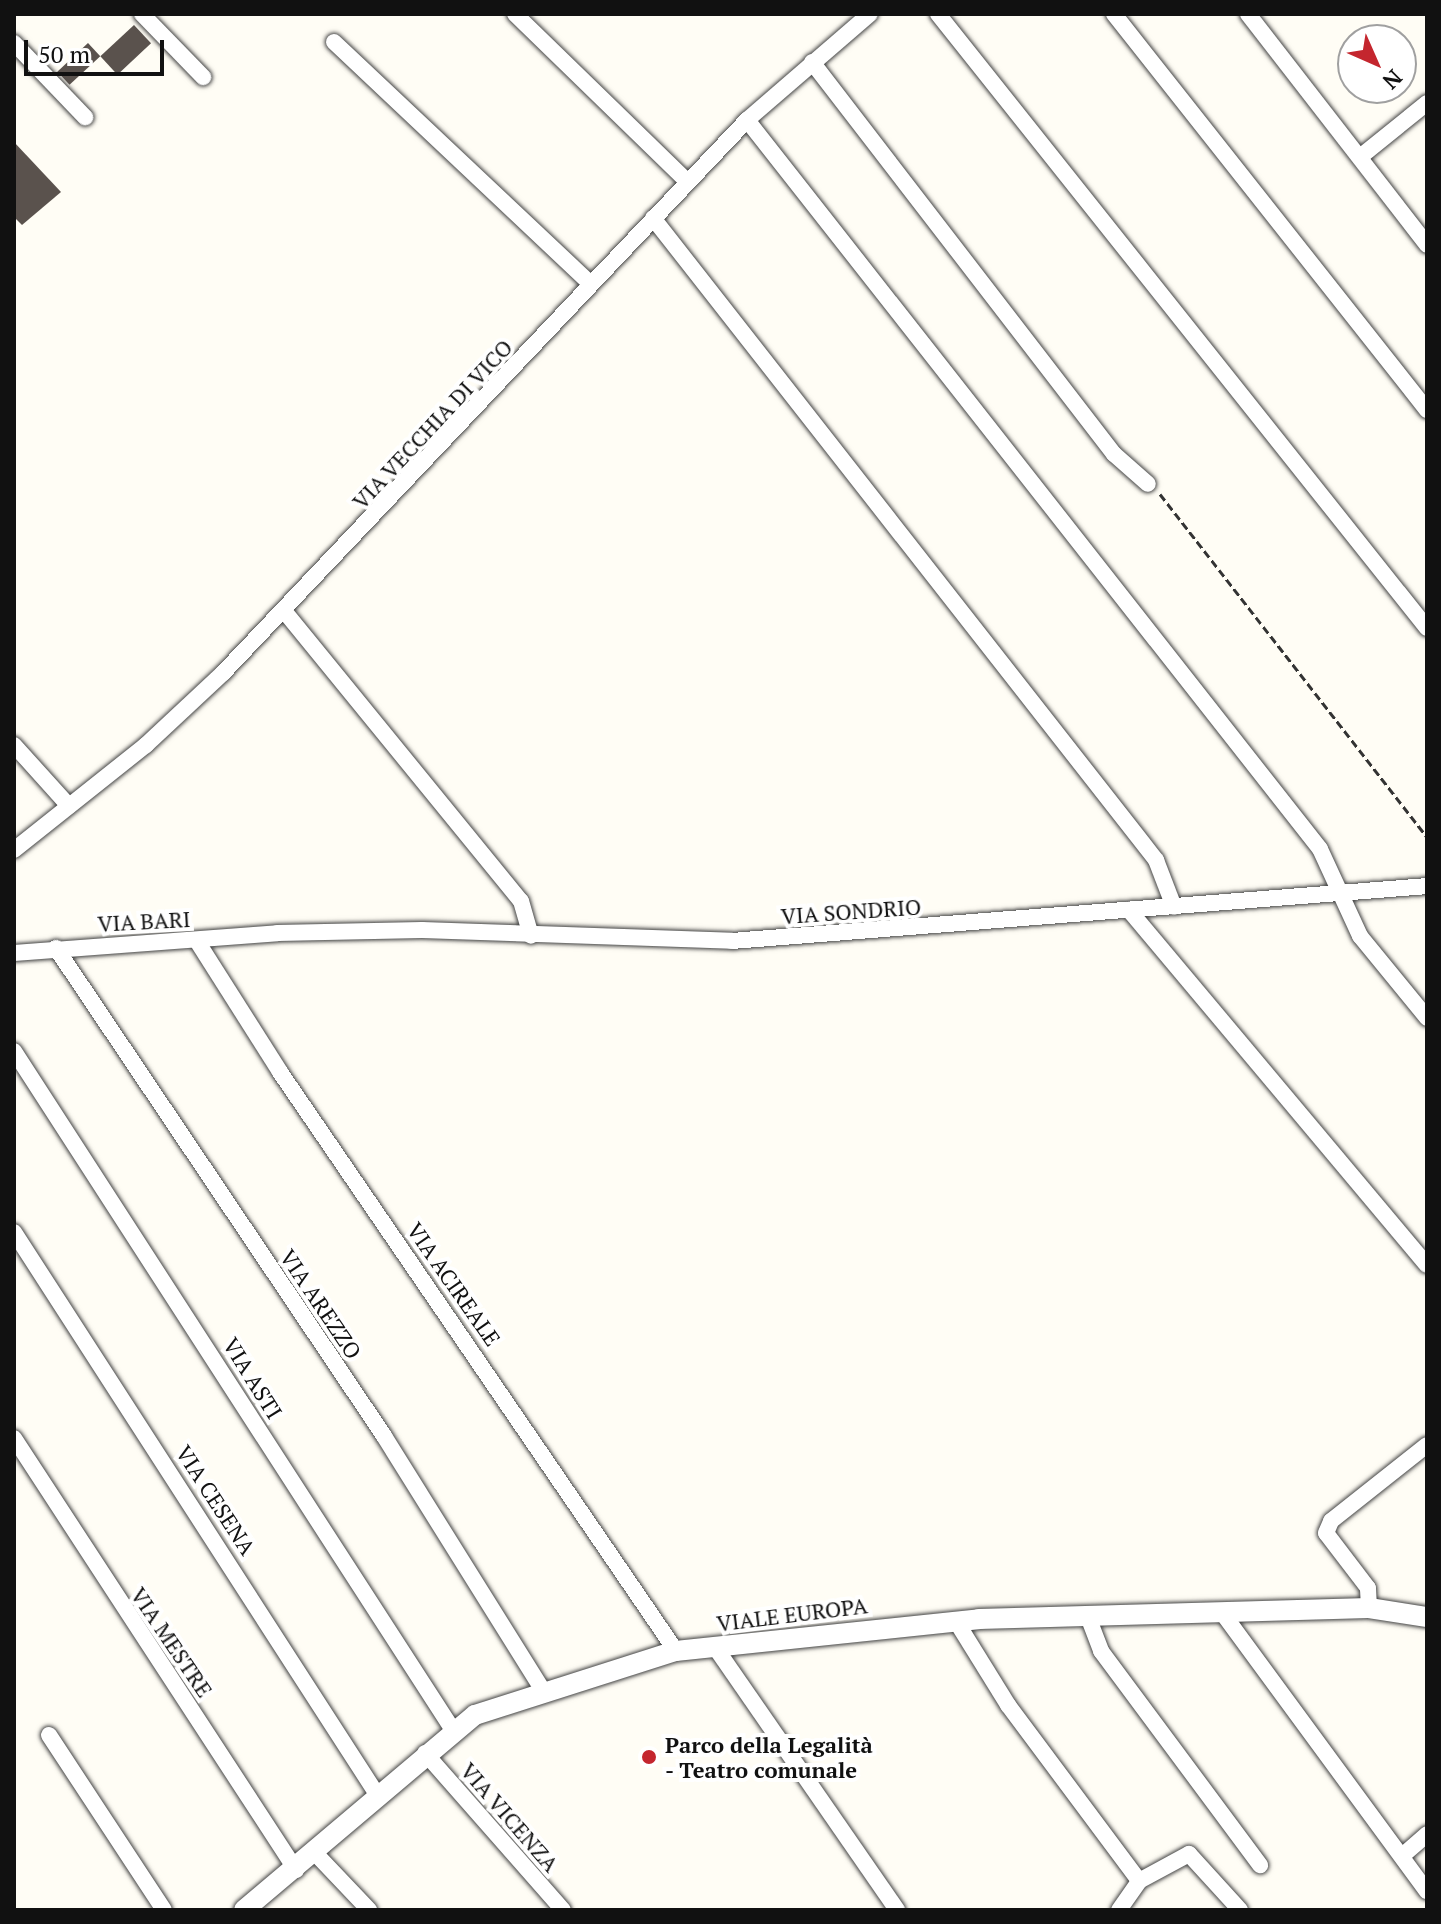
<!DOCTYPE html>
<html>
<head>
<meta charset="utf-8">
<style>
	body { margin:0 }
	#map { position:relative; width:1441px; height:1924px; overflow:hidden; background:#fffdf5; font-family:"PT Serif",serif }
	div>[style] { position:absolute }
	[style*='--x'] { left:calc(var(--x)*1px); top:calc(var(--y)*1px); width:calc(var(--w)*1px); rotate:calc(var(--a)*1deg) }
	.building>* { inset:0; background:#5a524d; transform-origin:0 0 }
	.path>* { height:3px; margin-top:-1.5px; transform-origin:0; background:repeating-linear-gradient(90deg,#333 0 8px,transparent 0 12px) }
	.roads { filter:drop-shadow(0 0 2px #444) drop-shadow(0 0 2px #444) }
	.minor>* { height:16px; margin:-8px; padding:0 8px; transform-origin:8px; border-radius:8px; background:#fff }
	.tertiary>* { height:20px; margin:-10px; padding:0 10px; transform-origin:10px; border-radius:10px; background:#fff }
	.dots>* { width:22px; height:22px; translate:-50% -50%; box-sizing:border-box; border:4px solid #fff; border-radius:50% }
	span { translate:-50% -50%; white-space:nowrap; text-align:center; line-height:1.15; -webkit-text-stroke:8px #fff; paint-order:stroke }
	.street-label { font-size:22px; color:#111 }
	.poi-label { font-size:22px; color:#111; font-weight:700 }
	.left { translate:0 -50%; text-align:left }
	.frame { position:absolute; inset:0; border:16px solid #111; pointer-events:none }
	.north { position:absolute; left:1337px; top:24px; width:80px; height:80px; box-sizing:border-box; background:#fff; border:2px solid #a0a0a0; border-radius:50%; rotate:135deg; font-size:22px; font-weight:700; line-height:32px; text-align:center; color:#111 }
	.north::after { content:''; display:block; margin:auto; width:28px; height:36px; background:#c4262e; clip-path:polygon(50% 0,100% 100%,50% 72%,0 100%) }
	.scale { position:absolute; left:24px; top:40px; width:140px; height:36px; box-sizing:border-box; border:4px solid #111; border-top:0; padding-left:10px; font-size:24px; line-height:28px; white-space:nowrap; color:#111; -webkit-text-stroke:6px #fff; paint-order:stroke }
</style>
</head>
<body>
<div id="map">
	<div class="building">
		<div style="left:134px;top:25px;width:25px;height:46px;rotate:47deg"></div>
		<div style="left:88px;top:43px;width:18px;height:42px;rotate:47deg"></div>
		<div style="clip-path:polygon(14px 142px,61px 192px,22px 225px,14px 217px)"></div>
	</div>
	<div class="path">
		<div style="--x:1160;--y:494;--w:435;--a:52.1"></div>
	</div>
	<div class="roads">
		<div class="minor">
			<div style="--x:142;--y:14;--w:88;--a:45.9"></div>
			<div style="--x:515;--y:14;--w:241;--a:44.2"></div>
			<div style="--x:938;--y:14;--w:785;--a:51.47"></div>
			<div style="--x:1114;--y:14;--w:505;--a:51.68"></div>
			<div style="--x:1248;--y:14;--w:292;--a:52.2"></div>
			<div style="--x:334;--y:42;--w:353;--a:43.3"></div>
			<div style="--x:14;--y:43;--w:103;--a:46.2"></div>
			<div style="--x:812;--y:62;--w:495;--a:52.4"></div>
			<div style="--x:1114;--y:454;--w:45;--a:41.4"></div>
			<div style="--x:747;--y:120;--w:927;--a:51.83"></div>
			<div style="--x:1320;--y:849;--w:96;--a:65.3"></div>
			<div style="--x:1360;--y:936;--w:106;--a:50.7"></div>
			<div style="--x:1360;--y:157;--w:86;--a:-38.9"></div>
			<div style="--x:653;--y:218;--w:816;--a:51.92"></div>
			<div style="--x:1156;--y:860;--w:50;--a:69"></div>
			<div style="--x:285;--y:612;--w:373;--a:50.8"></div>
			<div style="--x:521;--y:901;--w:36;--a:74"></div>
			<div style="--x:14;--y:745;--w:82;--a:48"></div>
			<div style="--x:14;--y:850;--w:169;--a:-38.5"></div>
			<div style="--x:146;--y:745;--w:105;--a:-43.1"></div>
			<div style="--x:223;--y:673;--w:762;--a:-46.54"></div>
			<div style="--x:747;--y:120;--w:162;--a:-40.8"></div>
			<div style="--x:1129;--y:910;--w:463;--a:50"></div>
			<div style="--x:197;--y:941;--w:155;--a:57.6"></div>
			<div style="--x:280;--y:1072;--w:701;--a:55.63"></div>
			<div style="--x:56;--y:948;--w:588;--a:56.09"></div>
			<div style="--x:384;--y:1436;--w:300;--a:58"></div>
			<div style="--x:14;--y:953;--w:264;--a:-4.3"></div>
			<div style="--x:277;--y:933;--w:145;--a:-1.2"></div>
			<div style="--x:422;--y:930;--w:310;--a:2"></div>
			<div style="--x:732;--y:941;--w:697;--a:-4.52"></div>
			<div style="--x:14;--y:1051;--w:809;--a:57.12"></div>
			<div style="--x:14;--y:1232;--w:671;--a:57.16"></div>
			<div style="--x:14;--y:1438;--w:516;--a:56.86"></div>
			<div style="--x:1369;--y:1608;--w:20;--a:-93"></div>
			<div style="--x:1368;--y:1588;--w:69;--a:-127.4"></div>
			<div style="--x:1326;--y:1533;--w:13;--a:-67"></div>
			<div style="--x:1331;--y:1521;--w:122;--a:-38.4"></div>
			<div style="--x:1221;--y:1611;--w:348;--a:53.7"></div>
			<div style="--x:1087;--y:1614;--w:40;--a:69"></div>
			<div style="--x:1101;--y:1651;--w:267;--a:53.4"></div>
			<div style="--x:956;--y:1621;--w:99;--a:58.2"></div>
			<div style="--x:1008;--y:1705;--w:219;--a:53.3"></div>
			<div style="--x:715;--y:1647;--w:320;--a:55.3"></div>
			<div style="--x:49;--y:1735;--w:209;--a:56.7"></div>
			<div style="--x:425;--y:1753;--w:209;--a:48.7"></div>
			<div style="--x:315;--y:1853;--w:79;--a:46.5"></div>
			<div style="--x:1402;--y:1856;--w:33;--a:-41"></div>
			<div style="--x:1119;--y:1910;--w:35;--a:-55"></div>
			<div style="--x:1139;--y:1881;--w:57;--a:-28.4"></div>
			<div style="--x:1189;--y:1854;--w:76;--a:47.7"></div>
		</div>
		<div class="tertiary">
			<div style="--x:244;--y:1910;--w:302;--a:-40.2"></div>
			<div style="--x:475;--y:1715;--w:211;--a:-17.7"></div>
			<div style="--x:676;--y:1651;--w:305;--a:-6"></div>
			<div style="--x:979;--y:1619;--w:390;--a:-1.6"></div>
			<div style="--x:1369;--y:1608;--w:59;--a:8.8"></div>
		</div>
	</div>
	<div class="dots">
		<div style="left:649px;top:1757px;background:#c4262e"></div>
	</div>
	<div class="street-label">
		<span style="left:432px;top:424px;rotate:-47deg">VIA VECCHIA DI VICO</span>
		<span style="left:851px;top:911px;rotate:-4deg">VIA SONDRIO</span>
		<span style="left:144px;top:921px;rotate:-3deg">VIA BARI</span>
		<span style="left:454px;top:1284px;rotate:55deg">VIA ACIREALE</span>
		<span style="left:321px;top:1304px;rotate:56deg">VIA AREZZO</span>
		<span style="left:253px;top:1378px;rotate:58deg">VIA ASTI</span>
		<span style="left:216px;top:1500px;rotate:57deg">VIA CESENA</span>
		<span style="left:792px;top:1614px;rotate:-7deg">VIALE EUROPA</span>
		<span style="left:172px;top:1642px;rotate:56deg">VIA MESTRE</span>
		<span style="left:510px;top:1817px;rotate:49deg">VIA VICENZA</span>
	</div>
	<div class="poi-label">
		<span class="left" style="left:665px;top:1757px">Parco della Legalità<br>- Teatro comunale</span>
	</div>
	<div class="frame"></div>
	<div class="north">N</div>
	<div class="scale">50 m</div>
</div>
</body>
</html>
